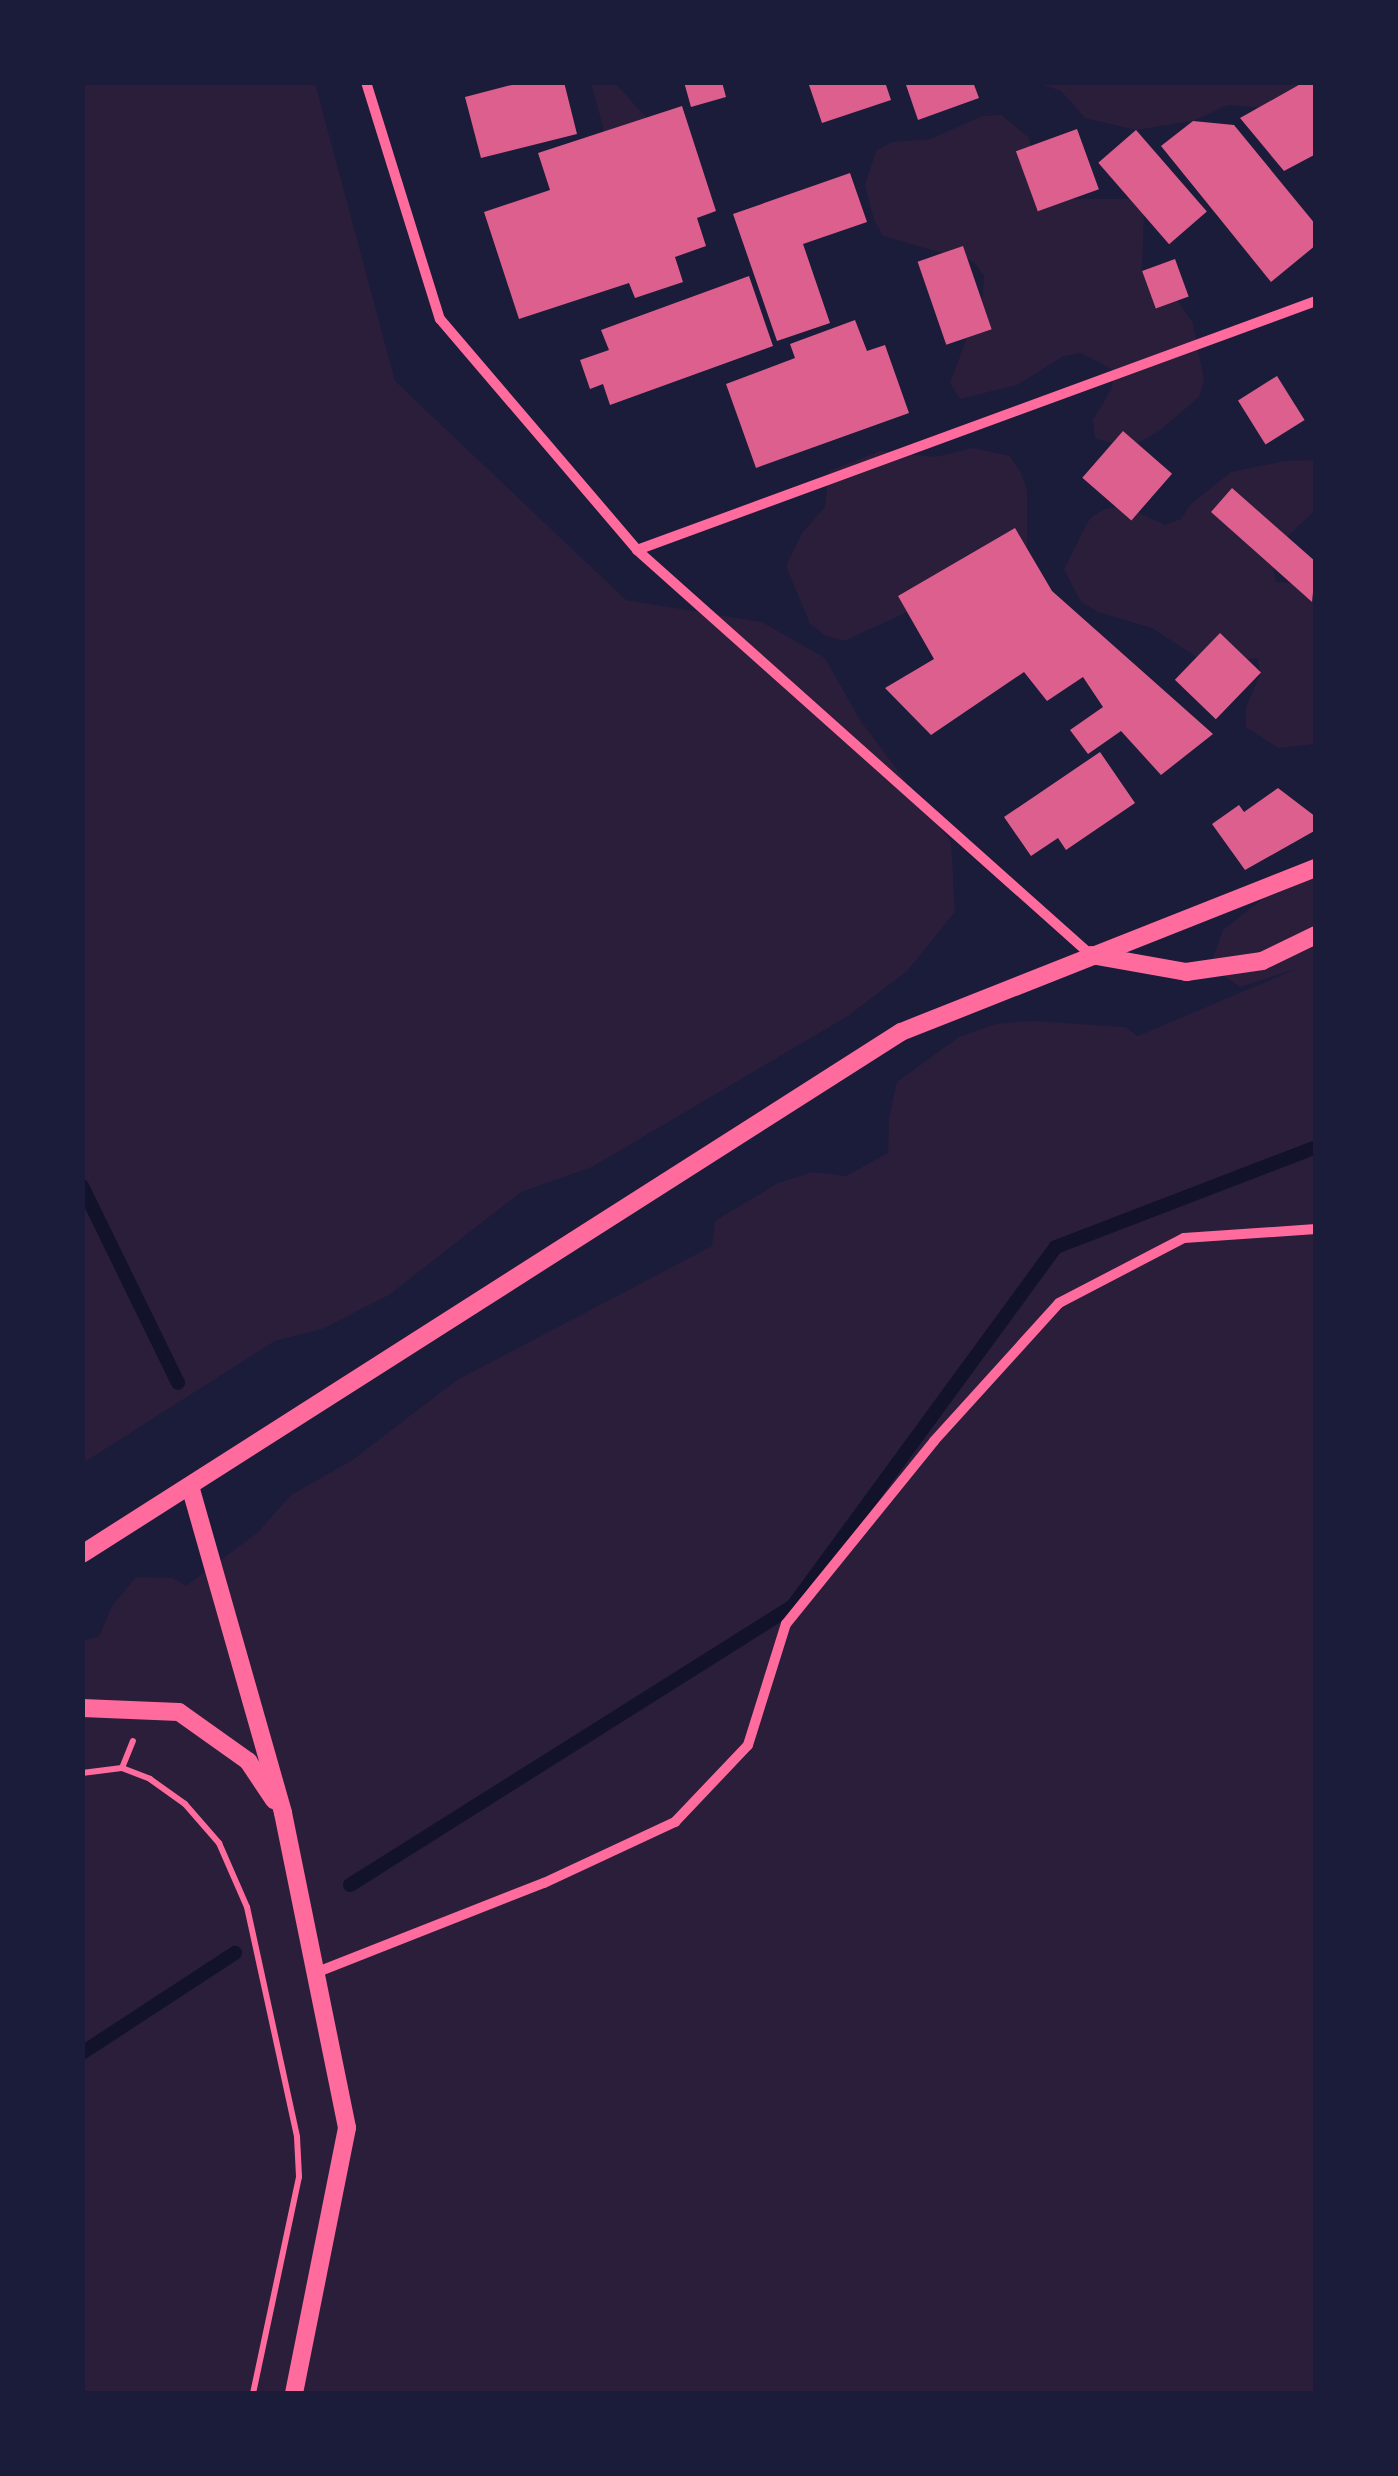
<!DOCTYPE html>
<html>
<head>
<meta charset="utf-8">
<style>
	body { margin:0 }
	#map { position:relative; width:1398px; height:2476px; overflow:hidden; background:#1b1b3a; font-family:Ubuntu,sans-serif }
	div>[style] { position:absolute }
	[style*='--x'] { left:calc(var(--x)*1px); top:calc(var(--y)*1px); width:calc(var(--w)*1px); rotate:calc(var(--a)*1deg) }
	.green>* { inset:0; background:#2a1e3b }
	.stream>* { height:14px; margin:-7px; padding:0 7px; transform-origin:7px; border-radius:7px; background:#12122b }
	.building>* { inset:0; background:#dd5f8e; transform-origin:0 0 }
	.path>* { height:6px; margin:-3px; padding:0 3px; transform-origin:3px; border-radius:3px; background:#ff6b9d }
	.minor>* { height:10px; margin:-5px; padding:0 5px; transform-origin:5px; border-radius:5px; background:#ff6b9d }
	.tertiary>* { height:18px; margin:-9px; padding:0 9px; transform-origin:9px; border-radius:9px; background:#ff6b9d }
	span { translate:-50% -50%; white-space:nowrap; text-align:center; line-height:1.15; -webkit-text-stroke:10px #1b1b3a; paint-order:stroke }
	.frame { position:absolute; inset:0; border:85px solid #1b1b3a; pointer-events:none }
</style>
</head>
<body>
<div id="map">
	<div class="green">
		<div style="clip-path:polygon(83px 83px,315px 83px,395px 381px,626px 600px,762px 622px,825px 658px,860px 720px,951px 842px,955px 912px,907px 971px,848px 1016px,592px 1167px,521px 1192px,389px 1295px,322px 1329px,275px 1341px,83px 1463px)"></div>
		<div style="clip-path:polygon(591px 83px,615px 83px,646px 117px,638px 133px,606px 139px)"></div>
		<div style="clip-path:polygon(1037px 83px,1311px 83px,1265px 108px,1228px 105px,1193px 121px,1136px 130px,1085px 118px,1061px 91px)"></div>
		<div style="clip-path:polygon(1002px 115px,1029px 138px,1033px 156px,1056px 199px,1134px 199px,1144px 213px,1142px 271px,1172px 293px,1193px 323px,1204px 380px,1199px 397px,1159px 431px,1129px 448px,1095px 438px,1093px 420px,1112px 388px,1113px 370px,1081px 353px,1064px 356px,1017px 385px,960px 399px,950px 383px,983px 295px,984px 276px,974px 262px,883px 236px,874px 220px,865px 185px,876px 151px,892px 142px,931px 139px,982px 116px)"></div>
		<div style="clip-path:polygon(973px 448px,1010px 456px,1021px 473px,1027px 490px,1027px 546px,1017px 562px,844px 641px,826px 636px,810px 624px,786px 566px,802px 533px,825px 507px,829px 471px,880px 451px,935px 457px)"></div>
		<div style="clip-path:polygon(1315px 460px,1315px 510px,1278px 546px,1272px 564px,1276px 582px,1294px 583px,1315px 572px,1315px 744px,1278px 748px,1246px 727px,1246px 707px,1260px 675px,1258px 658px,1218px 663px,1198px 658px,1152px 628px,1098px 612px,1081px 602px,1064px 569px,1090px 518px,1105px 509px,1124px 506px,1165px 525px,1181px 519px,1191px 504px,1231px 472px,1284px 461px)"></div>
		<div style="clip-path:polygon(1315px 858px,1315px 2393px,83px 2393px,82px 1641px,99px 1636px,113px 1605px,136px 1577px,173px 1578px,186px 1586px,257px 1533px,291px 1495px,351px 1461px,457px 1380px,712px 1246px,715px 1221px,778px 1183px,812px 1172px,846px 1176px,888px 1153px,889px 1117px,897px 1082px,959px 1037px,996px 1024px,1032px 1021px,1125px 1027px,1138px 1036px,1296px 969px,1240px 987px,1210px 966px,1223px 930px)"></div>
	</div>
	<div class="stream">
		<div style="--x:82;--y:1186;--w:219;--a:64"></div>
		<div style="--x:350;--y:1885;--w:524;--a:-32.2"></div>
		<div style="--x:793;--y:1606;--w:445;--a:-53.8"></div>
		<div style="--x:1056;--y:1247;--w:279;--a:-21"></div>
		<div style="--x:82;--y:2053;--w:183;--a:-33.2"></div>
	</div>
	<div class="building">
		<div style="clip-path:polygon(523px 82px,564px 82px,577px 134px,481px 158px,465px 97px)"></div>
		<div style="clip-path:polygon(684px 82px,722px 82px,726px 97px,691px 107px)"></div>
		<div style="clip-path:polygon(808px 82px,885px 82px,891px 100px,822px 123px)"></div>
		<div style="clip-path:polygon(905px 82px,973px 82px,979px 98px,918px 120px)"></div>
		<div style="clip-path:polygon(1304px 82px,1316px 82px,1316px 154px,1284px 171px,1240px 118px)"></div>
		<div style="clip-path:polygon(682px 106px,716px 211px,697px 218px,706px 246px,675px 257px,683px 282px,635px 298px,629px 283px,519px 319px,484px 212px,550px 190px,538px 153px)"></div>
		<div style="clip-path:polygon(1193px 121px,1234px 125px,1316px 225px,1316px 245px,1271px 282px,1161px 146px)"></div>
		<div style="left:1077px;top:129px;width:64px;height:65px;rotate:70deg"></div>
		<div style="left:1136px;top:130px;width:108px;height:50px;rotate:49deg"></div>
		<div style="clip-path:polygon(850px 173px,867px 222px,803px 244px,830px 323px,777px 341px,733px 214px)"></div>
		<div style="left:963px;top:246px;width:88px;height:48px;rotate:71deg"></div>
		<div style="left:1175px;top:259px;width:40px;height:35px;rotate:70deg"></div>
		<div style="clip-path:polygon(749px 276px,773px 346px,610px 405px,603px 384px,590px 389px,580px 360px,609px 350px,601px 330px)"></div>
		<div style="clip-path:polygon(855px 320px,867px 351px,885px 345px,909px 413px,756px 468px,726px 384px,795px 358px,790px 344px)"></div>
		<div style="left:1277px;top:376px;width:52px;height:46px;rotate:58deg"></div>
		<div style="left:1123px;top:431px;width:65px;height:62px;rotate:41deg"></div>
		<div style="clip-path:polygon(1232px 488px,1316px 562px,1312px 602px,1211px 512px)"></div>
		<div style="clip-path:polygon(1015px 528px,1052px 591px,1213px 734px,1161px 775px,1121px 731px,1088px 754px,1070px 730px,1103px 707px,1083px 677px,1047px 701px,1024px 672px,931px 735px,885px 688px,934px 659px,898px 596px)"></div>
		<div style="left:1220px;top:633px;width:57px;height:65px;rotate:44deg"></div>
		<div style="clip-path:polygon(1100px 752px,1135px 803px,1066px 850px,1058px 838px,1031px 856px,1004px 817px)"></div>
		<div style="clip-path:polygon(1278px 788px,1316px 817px,1316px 830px,1245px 870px,1212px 824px,1239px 805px,1244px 812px)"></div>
	</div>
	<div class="path">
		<div style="--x:122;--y:1768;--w:29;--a:-68"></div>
		<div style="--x:82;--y:1773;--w:40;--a:-7.1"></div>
		<div style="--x:122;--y:1768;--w:30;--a:21"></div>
		<div style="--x:150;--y:1779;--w:43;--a:35.5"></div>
		<div style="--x:185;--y:1804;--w:52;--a:48.9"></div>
		<div style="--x:219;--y:1843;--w:70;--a:66.4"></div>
		<div style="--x:247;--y:1907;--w:235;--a:77.7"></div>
		<div style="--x:297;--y:2137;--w:40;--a:87.1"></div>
		<div style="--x:299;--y:2177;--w:222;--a:102"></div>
	</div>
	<div class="minor">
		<div style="--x:366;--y:82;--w:248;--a:72.7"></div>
		<div style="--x:440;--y:319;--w:304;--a:49.5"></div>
		<div style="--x:637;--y:550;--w:608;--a:41.74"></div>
		<div style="--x:637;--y:550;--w:723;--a:-20.14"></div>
		<div style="--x:315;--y:1973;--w:246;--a:-21.5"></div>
		<div style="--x:544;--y:1883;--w:145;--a:-25"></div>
		<div style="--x:675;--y:1822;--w:106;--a:-46.5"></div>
		<div style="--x:748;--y:1745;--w:127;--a:-72.6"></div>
		<div style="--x:786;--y:1624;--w:235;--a:-51"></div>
		<div style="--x:934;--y:1441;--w:186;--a:-47.8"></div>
		<div style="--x:1059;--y:1303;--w:141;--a:-27.5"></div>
		<div style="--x:1184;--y:1238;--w:132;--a:-3.9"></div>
	</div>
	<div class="tertiary">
		<div style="--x:1091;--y:955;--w:97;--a:10.1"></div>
		<div style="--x:1186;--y:972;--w:77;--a:-8.2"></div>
		<div style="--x:1262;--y:961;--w:60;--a:-25.7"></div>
		<div style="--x:190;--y:1486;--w:340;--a:74.1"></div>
		<div style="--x:283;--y:1813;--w:321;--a:78.5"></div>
		<div style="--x:347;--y:2128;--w:271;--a:101.3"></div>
		<div style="--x:82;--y:1554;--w:971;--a:-32.51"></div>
		<div style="--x:901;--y:1032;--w:446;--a:-21.6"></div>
		<div style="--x:82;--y:1708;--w:97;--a:2.4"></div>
		<div style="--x:179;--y:1712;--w:85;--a:35.4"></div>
		<div style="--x:248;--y:1761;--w:47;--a:56.3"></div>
	</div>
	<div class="frame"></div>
</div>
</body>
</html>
